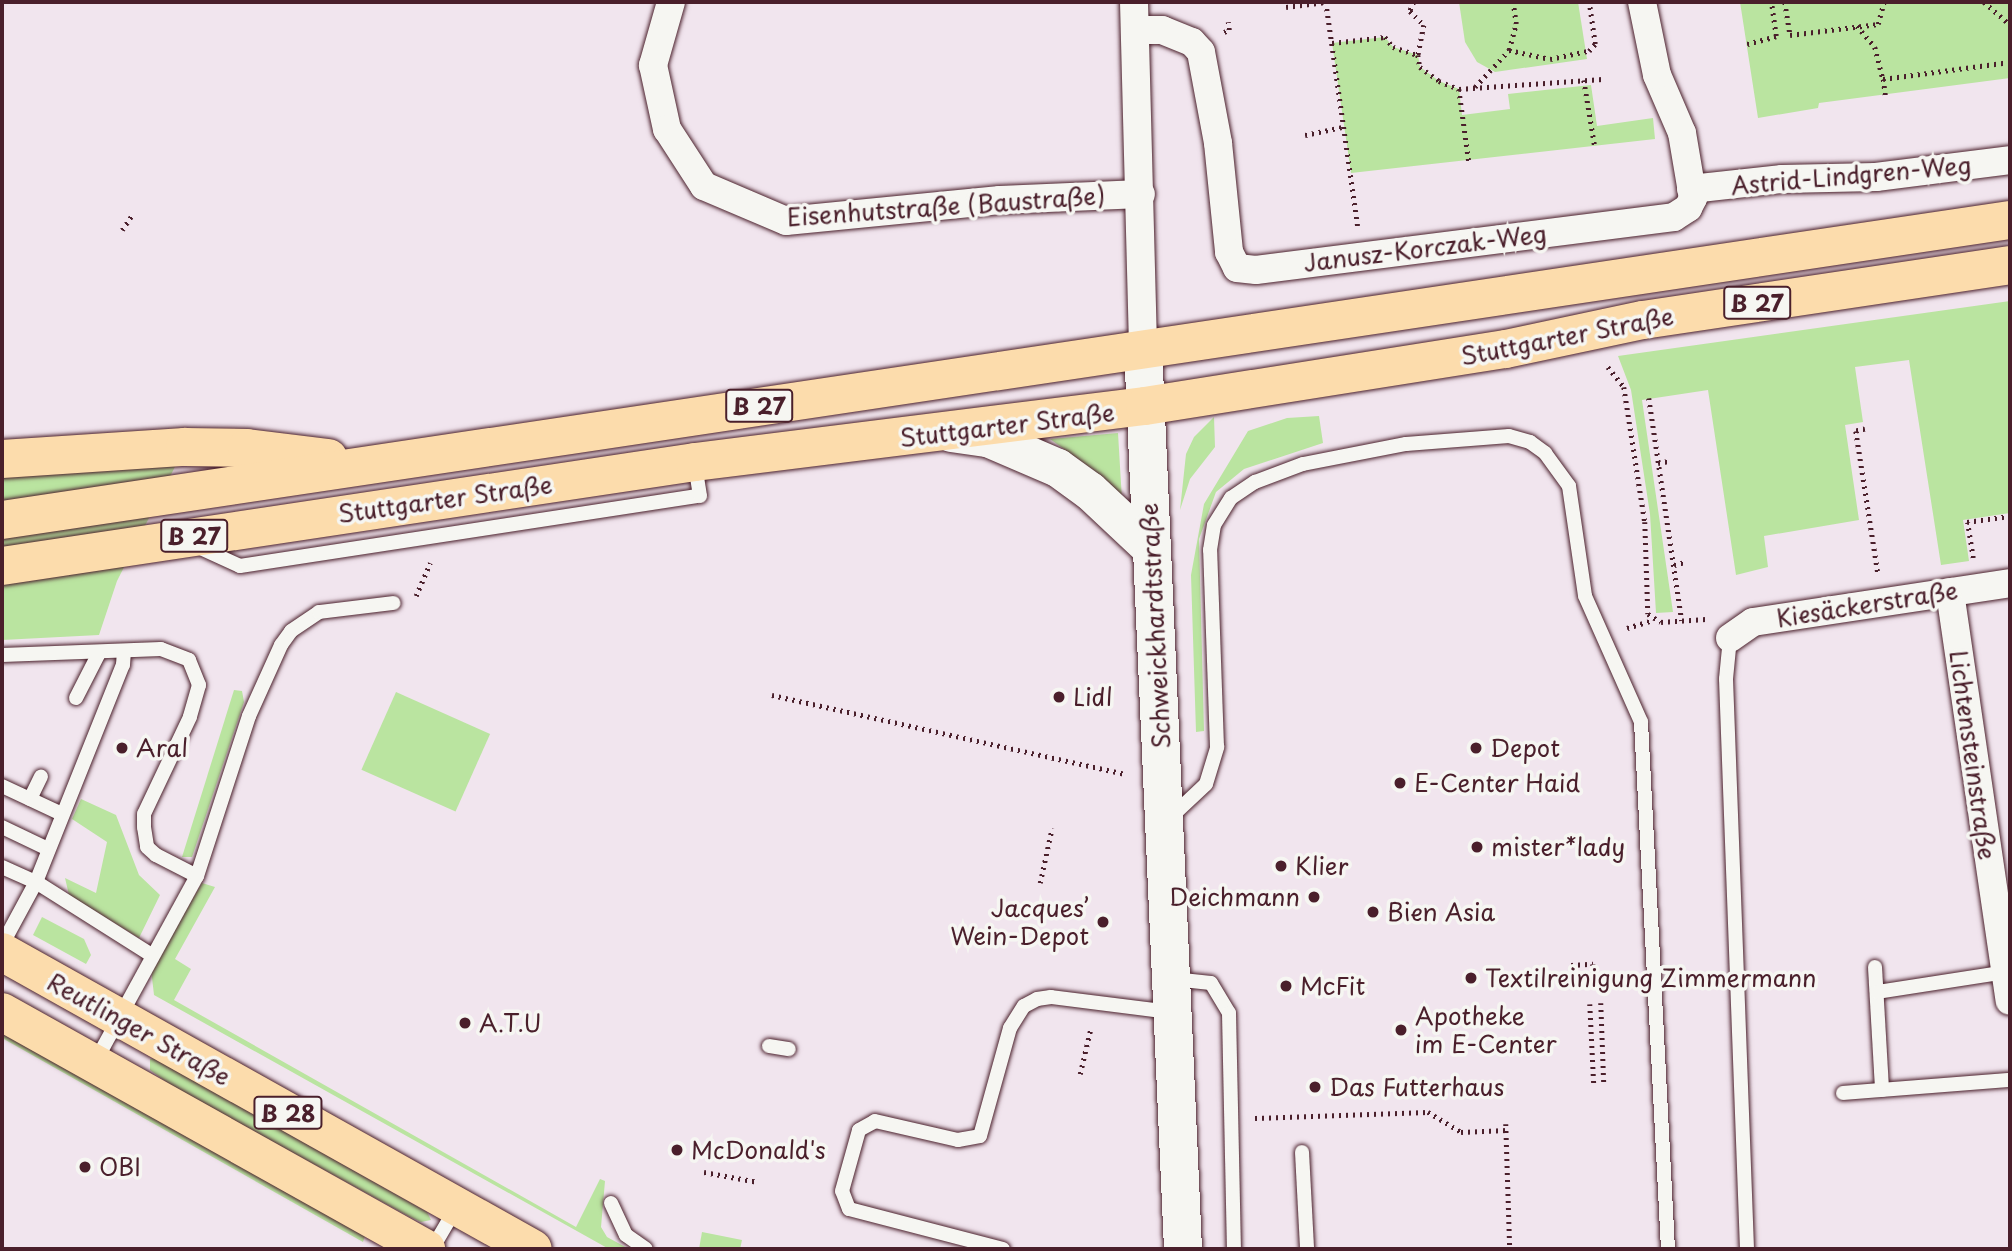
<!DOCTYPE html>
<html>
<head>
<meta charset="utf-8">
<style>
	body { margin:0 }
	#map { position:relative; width:2012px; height:1251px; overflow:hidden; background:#f1e5ee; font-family:"Playpen Sans",sans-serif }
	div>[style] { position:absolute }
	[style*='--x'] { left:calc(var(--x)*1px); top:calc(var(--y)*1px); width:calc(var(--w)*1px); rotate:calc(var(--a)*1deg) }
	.green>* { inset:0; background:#bae4a0; transform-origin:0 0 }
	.path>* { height:4.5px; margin-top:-2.25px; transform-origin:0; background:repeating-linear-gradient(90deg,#4a1f2b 0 2px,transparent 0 7px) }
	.roads { filter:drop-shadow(0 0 2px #4a1f2b) drop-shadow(0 0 2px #4a1f2b) }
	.service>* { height:14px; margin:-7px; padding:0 7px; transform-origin:7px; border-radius:7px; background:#f6f6f2 }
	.minor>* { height:28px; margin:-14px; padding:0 14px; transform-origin:14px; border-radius:14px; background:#f6f6f2 }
	.secondary>* { height:38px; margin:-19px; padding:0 19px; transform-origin:19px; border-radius:19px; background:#f6f6f2 }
	.primary>* { height:38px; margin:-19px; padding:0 19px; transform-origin:19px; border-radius:19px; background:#fcdcac }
	.dots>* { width:19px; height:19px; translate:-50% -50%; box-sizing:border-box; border:4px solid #f6f6f2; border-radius:50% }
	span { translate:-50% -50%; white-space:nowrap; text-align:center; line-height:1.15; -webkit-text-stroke:7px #f6f6f2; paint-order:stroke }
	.shield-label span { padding:2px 5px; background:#f6f6f2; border:2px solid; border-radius:5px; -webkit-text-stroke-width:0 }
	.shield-label { font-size:23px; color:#4a1f2b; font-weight:700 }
	.street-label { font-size:24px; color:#4a1f2b }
	.poi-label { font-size:24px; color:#4a1f2b }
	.left { translate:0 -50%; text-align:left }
	.right { translate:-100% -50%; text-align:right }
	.frame { position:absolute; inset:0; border:4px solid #4a1f2b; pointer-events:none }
</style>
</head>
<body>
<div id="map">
	<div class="green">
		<div style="clip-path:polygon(1459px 2px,1578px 2px,1587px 59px,1495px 72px,1477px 62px,1465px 42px)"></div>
		<div style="clip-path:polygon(1740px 2px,2010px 2px,2010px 78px,1819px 103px,1818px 108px,1758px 118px)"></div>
		<div style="clip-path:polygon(1385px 37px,1393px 47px,1418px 55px,1420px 67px,1439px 81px,1459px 89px,1462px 115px,1510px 109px,1508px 94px,1591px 85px,1597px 126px,1653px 118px,1655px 139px,1351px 173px,1332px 43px)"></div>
		<div style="clip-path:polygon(2010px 301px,2010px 513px,1963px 520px,1969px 561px,1941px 565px,1909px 360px,1855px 367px,1863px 422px,1845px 425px,1859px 520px,1764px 536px,1768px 567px,1736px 575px,1708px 390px,1642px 400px,1673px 612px,1656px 613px,1650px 514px,1631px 390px,1618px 356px)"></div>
		<div style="clip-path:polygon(1319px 416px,1323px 443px,1244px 469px,1216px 492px,1199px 539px,1204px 731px,1196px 732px,1191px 575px,1204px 504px,1248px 431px,1287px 418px)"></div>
		<div style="clip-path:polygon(1214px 417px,1215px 447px,1190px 479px,1180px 510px,1186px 454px,1194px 437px)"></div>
		<div style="clip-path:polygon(1118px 433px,1122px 500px,1103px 477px,1050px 439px)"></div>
		<div style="clip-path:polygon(185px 447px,117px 581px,99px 635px,2px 640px,2px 459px)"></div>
		<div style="clip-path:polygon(234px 690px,242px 691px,244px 702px,192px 857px,182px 857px)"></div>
		<div style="left:396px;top:692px;width:103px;height:85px;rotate:24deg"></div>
		<div style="clip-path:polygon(81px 799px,116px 815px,139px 875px,160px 895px,139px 938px,69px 895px,65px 878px,96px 893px,107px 842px,72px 819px)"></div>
		<div style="clip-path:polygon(202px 883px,215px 887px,175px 959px,191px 969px,174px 1000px,576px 1227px,600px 1179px,605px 1181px,601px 1227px,607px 1237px,629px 1249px,609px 1249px,154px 995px,151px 969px)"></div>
		<div style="clip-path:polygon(42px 917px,84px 939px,91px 955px,86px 964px,33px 935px)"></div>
		<div style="clip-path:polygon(2px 1033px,365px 1236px,363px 1242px,2px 1038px)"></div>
		<div style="clip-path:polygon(155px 1058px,427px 1212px,431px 1220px,421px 1222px,410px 1217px,172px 1086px,150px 1070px,150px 1059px)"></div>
		<div style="clip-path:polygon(702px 1232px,742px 1240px,740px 1249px,699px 1249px)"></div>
	</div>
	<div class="path">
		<div style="--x:1326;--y:2;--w:226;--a:81.9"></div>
		<div style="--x:1414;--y:2;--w:10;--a:114"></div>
		<div style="--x:1410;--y:11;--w:20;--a:45"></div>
		<div style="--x:1424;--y:25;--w:31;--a:101"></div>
		<div style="--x:1785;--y:2;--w:33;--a:81"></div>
		<div style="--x:1790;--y:35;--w:89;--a:-7.1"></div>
		<div style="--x:1878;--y:24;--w:23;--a:-75"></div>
		<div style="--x:1984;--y:2;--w:35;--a:41"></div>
		<div style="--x:1286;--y:7;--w:40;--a:-7.1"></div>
		<div style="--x:1857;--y:26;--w:28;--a:49"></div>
		<div style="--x:1875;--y:47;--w:33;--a:76"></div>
		<div style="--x:1224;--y:32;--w:5;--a:-22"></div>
		<div style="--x:1229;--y:30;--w:8;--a:-97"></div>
		<div style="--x:1332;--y:43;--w:53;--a:-6.5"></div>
		<div style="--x:1385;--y:37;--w:13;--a:51"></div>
		<div style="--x:1393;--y:47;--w:26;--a:18"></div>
		<div style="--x:1418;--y:55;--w:12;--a:81"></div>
		<div style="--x:1420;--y:67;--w:24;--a:36"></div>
		<div style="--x:1439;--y:81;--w:22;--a:22"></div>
		<div style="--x:1459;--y:89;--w:144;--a:-4"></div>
		<div style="--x:1747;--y:44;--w:30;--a:-15"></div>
		<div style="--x:1776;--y:36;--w:34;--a:-98"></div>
		<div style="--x:1509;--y:50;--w:42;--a:12.4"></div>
		<div style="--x:1550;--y:59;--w:40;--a:-12"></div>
		<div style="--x:1589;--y:51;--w:9;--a:-49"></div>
		<div style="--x:1595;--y:44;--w:42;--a:-98.1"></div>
		<div style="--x:1584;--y:80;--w:68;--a:80.7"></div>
		<div style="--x:1475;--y:87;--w:50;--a:-47.4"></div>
		<div style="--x:1509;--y:50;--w:27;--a:-75"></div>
		<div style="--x:1516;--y:24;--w:22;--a:-98"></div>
		<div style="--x:1459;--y:89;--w:74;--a:82.2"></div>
		<div style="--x:1885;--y:95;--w:16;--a:-97"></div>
		<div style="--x:1883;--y:79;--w:128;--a:-7.6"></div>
		<div style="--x:1305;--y:135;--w:40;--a:-12"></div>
		<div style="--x:122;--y:230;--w:18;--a:-56"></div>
		<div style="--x:1608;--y:367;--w:26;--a:51"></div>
		<div style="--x:1624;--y:387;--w:137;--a:81.2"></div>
		<div style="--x:1645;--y:522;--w:92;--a:88.1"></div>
		<div style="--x:1648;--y:614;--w:15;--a:32"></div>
		<div style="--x:1661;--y:622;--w:45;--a:-3.8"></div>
		<div style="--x:1649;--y:398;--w:225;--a:81.6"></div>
		<div style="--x:1865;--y:429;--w:9;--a:167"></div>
		<div style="--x:1856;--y:431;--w:144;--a:81.2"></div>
		<div style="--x:1658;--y:463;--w:11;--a:-10"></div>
		<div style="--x:1973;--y:558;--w:36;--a:-99"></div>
		<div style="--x:1967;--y:522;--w:43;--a:-7.9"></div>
		<div style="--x:1674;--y:565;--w:11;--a:-15"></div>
		<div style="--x:416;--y:596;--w:36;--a:-67"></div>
		<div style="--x:1627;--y:628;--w:27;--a:-17"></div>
		<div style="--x:772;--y:695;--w:361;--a:12.6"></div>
		<div style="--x:1040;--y:883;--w:56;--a:-77.7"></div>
		<div style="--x:1571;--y:965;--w:22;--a:-3"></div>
		<div style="--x:1593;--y:964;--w:27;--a:86"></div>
		<div style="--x:1572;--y:985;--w:60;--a:-1"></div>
		<div style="--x:1601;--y:1003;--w:83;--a:87.9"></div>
		<div style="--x:1590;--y:1004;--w:83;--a:87.2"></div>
		<div style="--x:1080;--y:1074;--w:48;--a:-76.8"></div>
		<div style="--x:1255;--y:1118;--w:173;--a:-2"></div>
		<div style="--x:1428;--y:1112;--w:39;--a:31"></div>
		<div style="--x:1461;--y:1132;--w:46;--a:-2.5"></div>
		<div style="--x:1506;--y:1124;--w:125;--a:88.2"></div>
		<div style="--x:704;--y:1172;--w:55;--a:10.5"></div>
	</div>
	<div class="roads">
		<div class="service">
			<div style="--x:196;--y:546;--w:48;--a:24.4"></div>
			<div style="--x:240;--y:566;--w:465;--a:-8.7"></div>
			<div style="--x:700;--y:496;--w:32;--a:-99"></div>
			<div style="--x:1730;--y:638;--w:41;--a:95.6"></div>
			<div style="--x:1726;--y:679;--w:570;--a:87.89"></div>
			<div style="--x:2;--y:655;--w:159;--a:-2.2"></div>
			<div style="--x:161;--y:649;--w:30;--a:21"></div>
			<div style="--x:189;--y:660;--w:27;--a:68"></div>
			<div style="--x:199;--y:685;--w:33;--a:106"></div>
			<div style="--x:190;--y:717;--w:107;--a:115.4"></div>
			<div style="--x:144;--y:814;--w:13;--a:90"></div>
			<div style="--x:144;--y:827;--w:20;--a:81"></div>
			<div style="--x:147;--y:847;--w:12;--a:42"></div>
			<div style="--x:156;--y:855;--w:46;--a:27.1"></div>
			<div style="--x:76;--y:698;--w:48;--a:-62.9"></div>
			<div style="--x:2;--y:786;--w:64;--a:25"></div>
			<div style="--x:30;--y:799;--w:25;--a:-64"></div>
			<div style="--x:1171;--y:817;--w:48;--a:-43.3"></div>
			<div style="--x:1206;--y:784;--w:39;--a:-73"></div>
			<div style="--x:1217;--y:747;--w:197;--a:-92"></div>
			<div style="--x:1210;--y:550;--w:25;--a:-81"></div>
			<div style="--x:1214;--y:525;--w:32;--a:-58"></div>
			<div style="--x:1231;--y:498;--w:29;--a:-34"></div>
			<div style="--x:1255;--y:482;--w:51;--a:-20.6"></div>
			<div style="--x:1303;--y:464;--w:105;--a:-11"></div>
			<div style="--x:1406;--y:444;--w:103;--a:-4.4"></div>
			<div style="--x:1509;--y:436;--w:22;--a:16"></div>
			<div style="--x:1530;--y:442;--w:19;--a:36"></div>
			<div style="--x:1545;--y:453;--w:41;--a:54"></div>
			<div style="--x:1569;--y:486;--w:111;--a:81.7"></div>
			<div style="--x:1585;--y:596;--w:138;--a:66"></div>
			<div style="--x:1641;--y:722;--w:528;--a:87.07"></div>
			<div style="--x:2;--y:827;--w:51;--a:25.6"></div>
			<div style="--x:2;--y:867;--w:37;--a:24"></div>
			<div style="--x:36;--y:882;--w:138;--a:32.3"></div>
			<div style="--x:2;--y:945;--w:72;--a:-61.6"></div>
			<div style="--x:36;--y:882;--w:234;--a:-68.2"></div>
			<div style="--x:123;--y:665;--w:13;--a:-86"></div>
			<div style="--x:1875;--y:967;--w:123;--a:86.7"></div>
			<div style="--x:1173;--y:979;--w:38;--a:6"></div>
			<div style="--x:1211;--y:983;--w:35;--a:59"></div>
			<div style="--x:1229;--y:1013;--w:236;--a:88.8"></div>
			<div style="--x:1877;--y:992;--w:131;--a:-8.8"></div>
			<div style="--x:769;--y:1046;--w:20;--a:9"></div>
			<div style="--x:94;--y:1064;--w:214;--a:-61.3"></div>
			<div style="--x:197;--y:876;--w:168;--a:-72"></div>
			<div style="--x:249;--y:716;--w:78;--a:-65.7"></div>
			<div style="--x:281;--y:645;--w:17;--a:-54"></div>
			<div style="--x:291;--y:631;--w:34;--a:-34"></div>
			<div style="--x:319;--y:612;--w:75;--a:-6.9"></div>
			<div style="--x:1843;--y:1093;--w:168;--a:-4.5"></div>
			<div style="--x:1302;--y:1152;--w:97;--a:87"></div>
			<div style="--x:611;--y:1203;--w:35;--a:65"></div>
			<div style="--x:626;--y:1235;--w:24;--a:35"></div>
			<div style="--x:432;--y:1249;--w:48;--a:-59.7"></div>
			<div style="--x:1003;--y:1249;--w:159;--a:-165.4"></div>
			<div style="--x:849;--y:1209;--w:19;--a:-111"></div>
			<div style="--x:842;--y:1191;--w:63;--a:-74.4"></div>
			<div style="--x:859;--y:1130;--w:18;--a:-29"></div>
			<div style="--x:875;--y:1121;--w:85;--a:12.9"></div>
			<div style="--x:958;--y:1140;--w:22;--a:-10"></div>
			<div style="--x:980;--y:1136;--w:112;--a:-74.5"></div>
			<div style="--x:1010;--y:1028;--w:26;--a:-58"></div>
			<div style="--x:1024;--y:1006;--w:15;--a:-28"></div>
			<div style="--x:1037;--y:999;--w:14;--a:-8"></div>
			<div style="--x:1051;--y:997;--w:119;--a:7.2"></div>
		</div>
		<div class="minor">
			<div style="--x:671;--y:2;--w:66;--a:105.9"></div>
			<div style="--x:653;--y:65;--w:66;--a:77.7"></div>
			<div style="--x:667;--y:129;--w:68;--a:57"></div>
			<div style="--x:704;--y:186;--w:89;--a:23.1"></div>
			<div style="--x:786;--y:221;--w:215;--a:-5.6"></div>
			<div style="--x:1000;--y:200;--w:141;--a:-2.4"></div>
			<div style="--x:1134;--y:2;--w:345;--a:88.5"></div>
			<div style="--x:1136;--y:30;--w:26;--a:0"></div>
			<div style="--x:1162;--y:30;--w:32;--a:22"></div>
			<div style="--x:1192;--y:42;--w:13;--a:48"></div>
			<div style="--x:1201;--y:52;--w:93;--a:79.4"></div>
			<div style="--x:1218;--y:143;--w:110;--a:84.2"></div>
			<div style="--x:1229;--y:252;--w:18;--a:63"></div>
			<div style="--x:1237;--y:268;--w:19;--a:6"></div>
			<div style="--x:1256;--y:270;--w:421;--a:-7.2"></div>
			<div style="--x:1674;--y:217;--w:17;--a:-33"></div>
			<div style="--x:1688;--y:208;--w:11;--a:-63"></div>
			<div style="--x:1693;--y:198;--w:66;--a:-99.6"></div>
			<div style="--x:1682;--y:133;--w:63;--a:-113.3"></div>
			<div style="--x:1657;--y:75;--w:75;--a:-101.6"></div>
			<div style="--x:1691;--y:189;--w:92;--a:-6.3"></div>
			<div style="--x:1782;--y:179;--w:94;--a:-1.2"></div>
			<div style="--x:1876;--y:177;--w:135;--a:-7.2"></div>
			<div style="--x:1950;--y:592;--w:413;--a:81.7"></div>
			<div style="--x:1730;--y:638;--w:28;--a:-35"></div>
			<div style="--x:1753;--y:622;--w:260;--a:-8.6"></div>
		</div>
		<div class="secondary">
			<div style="--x:1143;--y:347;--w:903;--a:87.46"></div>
			<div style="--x:951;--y:433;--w:37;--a:8"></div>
			<div style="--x:988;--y:438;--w:76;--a:23.2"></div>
			<div style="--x:1058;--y:468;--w:39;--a:36"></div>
			<div style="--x:1090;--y:491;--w:85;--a:43.1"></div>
		</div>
		<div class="primary">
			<div style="--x:2;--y:459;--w:183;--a:-3.8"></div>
			<div style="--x:185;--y:447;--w:62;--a:0.9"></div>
			<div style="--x:247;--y:448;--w:82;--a:7"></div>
			<div style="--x:2;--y:520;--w:2030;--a:-8.5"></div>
			<div style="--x:2;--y:566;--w:701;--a:-8.53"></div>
			<div style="--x:695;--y:462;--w:453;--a:-7.1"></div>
			<div style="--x:1145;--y:406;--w:365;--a:-9"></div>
			<div style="--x:1506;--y:349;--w:140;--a:-12"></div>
			<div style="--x:1643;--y:320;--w:371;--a:-8.5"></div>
			<div style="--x:2;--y:952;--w:608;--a:29.22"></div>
			<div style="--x:2;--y:1012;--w:486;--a:29.2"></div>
		</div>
	</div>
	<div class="dots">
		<div style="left:1059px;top:697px;background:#4a1f2b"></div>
		<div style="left:122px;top:748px;background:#4a1f2b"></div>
		<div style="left:1476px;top:748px;background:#4a1f2b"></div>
		<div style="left:1400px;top:783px;background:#4a1f2b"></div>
		<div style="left:1477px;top:847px;background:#4a1f2b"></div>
		<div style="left:1281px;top:866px;background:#4a1f2b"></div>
		<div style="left:1314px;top:897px;background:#4a1f2b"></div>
		<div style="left:1373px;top:912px;background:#4a1f2b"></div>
		<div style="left:1103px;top:922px;background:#4a1f2b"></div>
		<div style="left:1471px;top:978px;background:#4a1f2b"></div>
		<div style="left:1286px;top:986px;background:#4a1f2b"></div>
		<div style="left:465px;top:1023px;background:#4a1f2b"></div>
		<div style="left:1401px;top:1030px;background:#4a1f2b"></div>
		<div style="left:1315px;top:1087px;background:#4a1f2b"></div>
		<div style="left:677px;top:1150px;background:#4a1f2b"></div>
		<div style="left:85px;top:1167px;background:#4a1f2b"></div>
	</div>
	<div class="shield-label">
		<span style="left:1757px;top:303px">B 27</span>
		<span style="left:759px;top:406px">B 27</span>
		<span style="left:194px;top:536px">B 27</span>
		<span style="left:288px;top:1113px">B 28</span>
	</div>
	<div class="street-label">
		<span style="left:1851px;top:175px;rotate:-5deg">Astrid-Lindgren-Weg</span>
		<span style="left:946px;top:206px;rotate:-4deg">Eisenhutstraße (Baustraße)</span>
		<span style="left:1425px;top:248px;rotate:-7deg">Janusz-Korczak-Weg</span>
		<span style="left:1567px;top:336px;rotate:-11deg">Stuttgarter Straße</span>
		<span style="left:1007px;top:425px;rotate:-7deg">Stuttgarter Straße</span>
		<span style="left:445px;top:499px;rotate:-8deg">Stuttgarter Straße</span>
		<span style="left:1867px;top:604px;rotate:-9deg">Kiesäckerstraße</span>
		<span style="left:1155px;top:626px;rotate:-93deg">Schweickhardtstraße</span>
		<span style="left:1973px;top:755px;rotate:82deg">Lichtensteinstraße</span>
		<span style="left:139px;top:1029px;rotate:29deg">Reutlinger Straße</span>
	</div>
	<div class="poi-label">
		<span class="left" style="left:1073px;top:697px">Lidl</span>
		<span class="left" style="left:136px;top:748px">Aral</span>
		<span class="left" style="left:1490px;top:748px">Depot</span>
		<span class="left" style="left:1414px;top:783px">E-Center Haid</span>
		<span class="left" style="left:1491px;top:847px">mister*lady</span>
		<span class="left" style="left:1295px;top:866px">Klier</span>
		<span class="right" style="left:1300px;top:897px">Deichmann</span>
		<span class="right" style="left:1089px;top:922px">Jacques’<br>Wein-Depot</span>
		<span class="left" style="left:1387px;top:912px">Bien Asia</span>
		<span class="left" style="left:1485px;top:978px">Textilreinigung Zimmermann</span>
		<span class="left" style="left:1300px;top:986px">McFit</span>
		<span class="left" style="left:1415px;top:1030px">Apotheke<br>im E-Center</span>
		<span class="left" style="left:479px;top:1023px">A.T.U</span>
		<span class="left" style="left:1329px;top:1087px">Das Futterhaus</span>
		<span class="left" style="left:691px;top:1150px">McDonald's</span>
		<span class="left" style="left:99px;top:1167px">OBI</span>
	</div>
	<div class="frame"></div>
</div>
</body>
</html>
